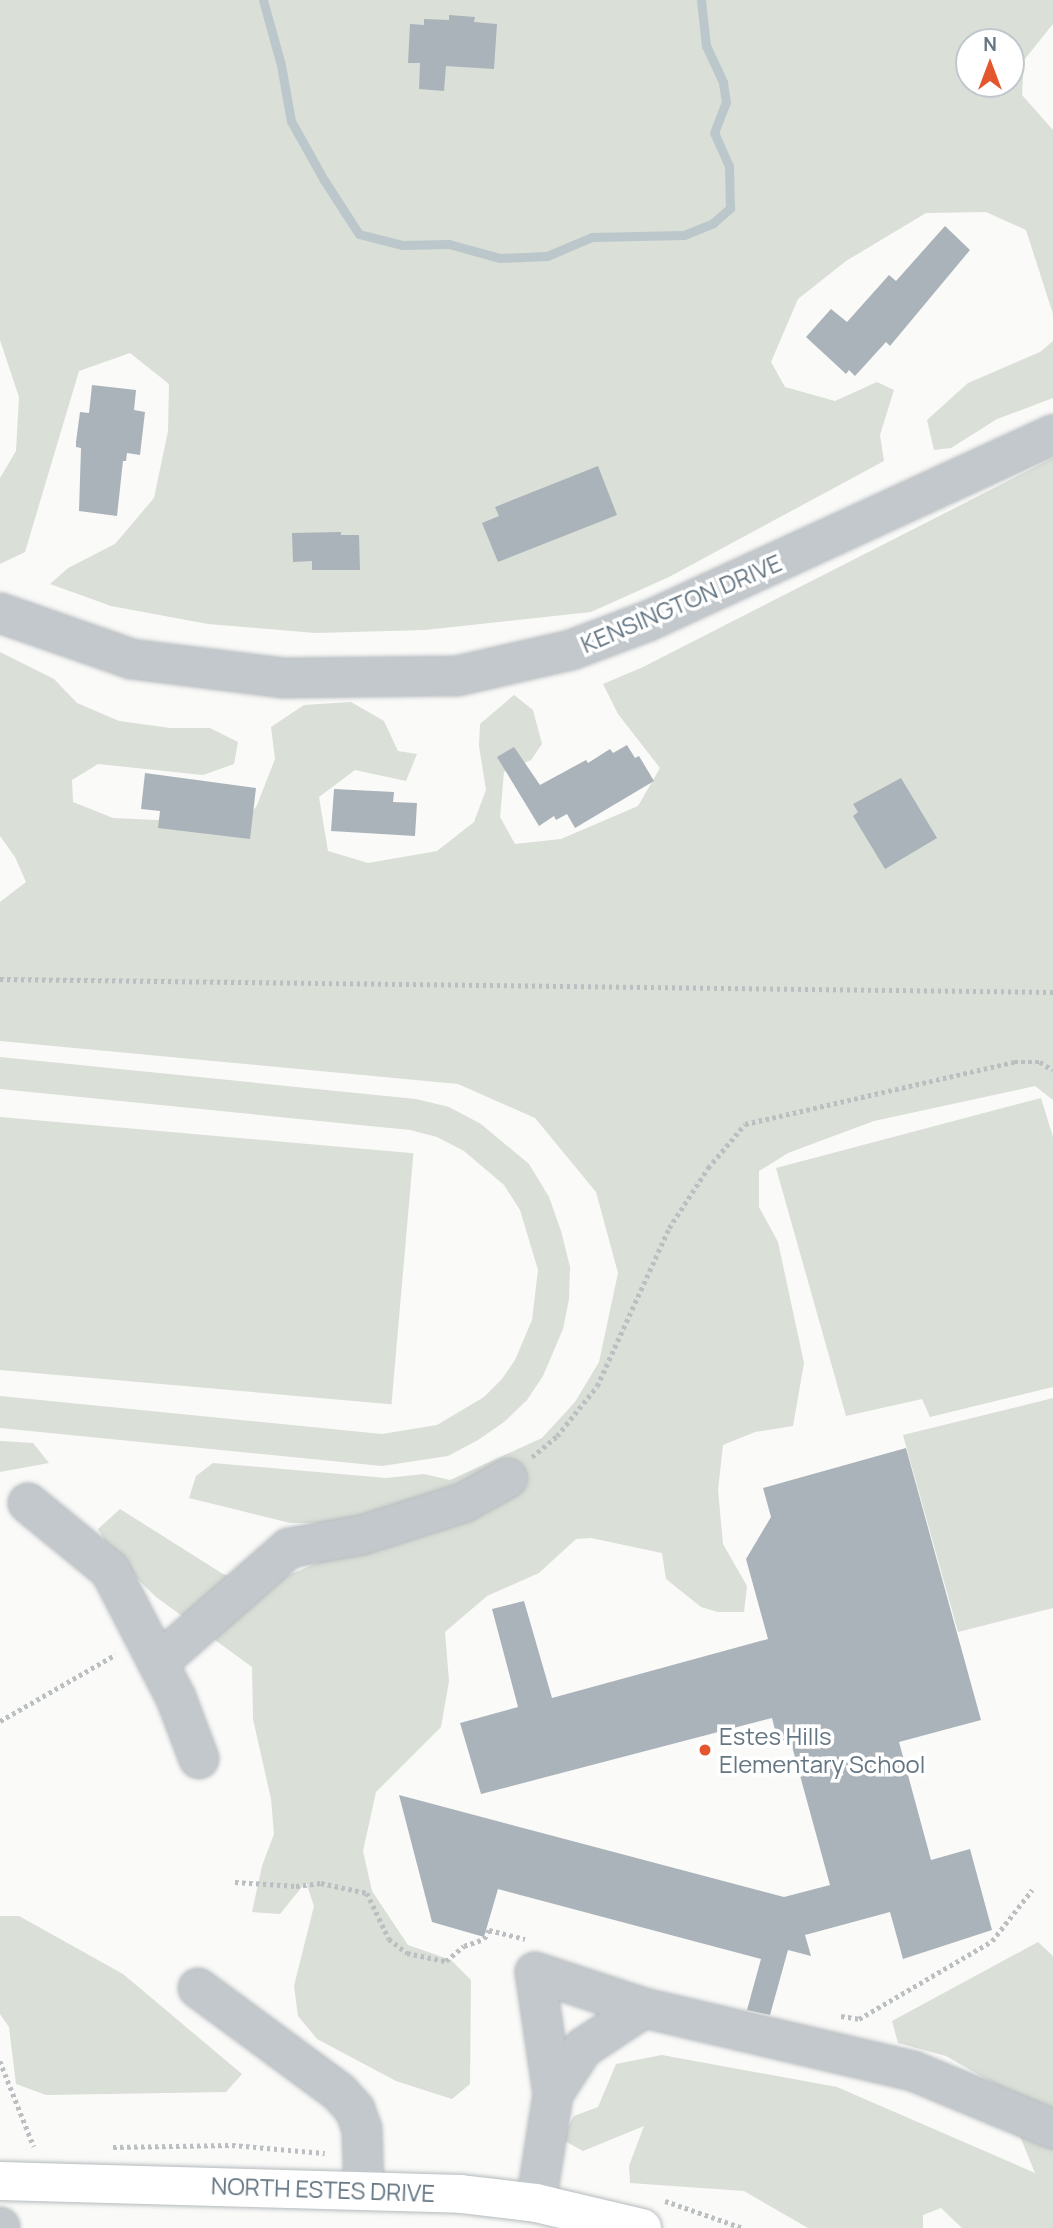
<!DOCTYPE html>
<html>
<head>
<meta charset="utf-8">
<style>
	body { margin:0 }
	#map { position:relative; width:1053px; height:2228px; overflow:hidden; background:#fafaf8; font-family:Manrope,sans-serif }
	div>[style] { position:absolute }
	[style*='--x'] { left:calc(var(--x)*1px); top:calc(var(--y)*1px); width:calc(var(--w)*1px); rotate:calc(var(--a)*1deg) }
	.green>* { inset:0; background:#dadfd7; transform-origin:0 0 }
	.stream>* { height:9px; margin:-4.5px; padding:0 4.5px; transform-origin:4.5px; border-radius:4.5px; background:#bbc7cb }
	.building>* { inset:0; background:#aab3b9 }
	.path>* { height:4.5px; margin-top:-2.25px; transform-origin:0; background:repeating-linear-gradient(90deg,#bbbfc2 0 3.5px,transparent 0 7px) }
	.roads { filter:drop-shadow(0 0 2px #b5babe) drop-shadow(0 0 2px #b5babe) }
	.minor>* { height:38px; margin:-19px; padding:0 19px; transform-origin:19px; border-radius:19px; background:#c3c8cc }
	.major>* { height:38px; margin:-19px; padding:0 19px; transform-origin:19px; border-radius:19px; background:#fff }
	.dots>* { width:19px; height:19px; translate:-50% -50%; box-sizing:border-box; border:4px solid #fff; border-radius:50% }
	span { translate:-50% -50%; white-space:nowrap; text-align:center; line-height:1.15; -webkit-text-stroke:7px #fff; paint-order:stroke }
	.street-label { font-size:24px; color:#657683 }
	.poi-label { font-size:24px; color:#657683 }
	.left { translate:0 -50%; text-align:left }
	.north { position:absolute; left:955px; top:28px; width:70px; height:70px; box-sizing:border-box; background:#fff; border:2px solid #c1c8cd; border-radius:50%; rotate:0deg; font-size:19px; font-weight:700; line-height:28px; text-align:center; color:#657683 }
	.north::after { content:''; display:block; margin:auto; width:24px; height:32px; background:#e4572e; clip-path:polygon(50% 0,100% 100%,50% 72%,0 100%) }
</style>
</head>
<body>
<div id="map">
	<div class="green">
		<div style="clip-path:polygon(evenodd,0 0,1053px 0,1053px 24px,1024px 60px,1022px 95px,1053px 130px,1053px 314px,1026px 230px,986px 212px,926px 213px,846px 261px,798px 299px,771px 362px,785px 387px,835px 401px,877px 382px,894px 390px,880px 435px,884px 461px,669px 577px,591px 612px,425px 630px,315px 633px,208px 624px,111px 606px,50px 584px,68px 568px,115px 544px,154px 498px,168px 431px,169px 384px,130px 353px,79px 371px,25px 552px,0 564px,0 478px,16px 451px,19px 397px,0 340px,0 0,969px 42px,1011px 42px,1011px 84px,969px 84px,969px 42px)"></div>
		<div style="clip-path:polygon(1053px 341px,1053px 398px,997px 419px,951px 448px,934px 450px,927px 420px,968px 383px,1040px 352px)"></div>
		<div style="clip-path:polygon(1053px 458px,1053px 1100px,1035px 1086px,874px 1121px,788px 1153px,759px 1171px,759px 1207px,778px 1242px,804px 1363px,793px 1426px,755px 1432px,723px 1445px,718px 1490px,723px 1544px,747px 1586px,744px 1612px,718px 1612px,701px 1607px,666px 1579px,662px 1553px,591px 1538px,576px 1539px,539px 1573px,487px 1596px,445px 1632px,449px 1681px,441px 1727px,376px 1792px,363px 1851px,372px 1891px,408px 1945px,451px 1960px,471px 1980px,470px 2084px,452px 2099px,396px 2081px,317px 2039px,298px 2016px,294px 1986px,314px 1906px,306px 1882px,280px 1914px,252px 1912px,262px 1866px,274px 1834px,271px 1799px,253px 1719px,252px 1667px,156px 1597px,113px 1555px,98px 1529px,120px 1509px,223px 1574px,261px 1586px,350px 1550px,483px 1514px,528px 1484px,503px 1478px,367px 1523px,290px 1523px,189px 1498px,196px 1476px,213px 1463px,386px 1478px,424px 1474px,450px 1480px,542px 1438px,575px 1402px,599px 1362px,618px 1273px,596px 1192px,535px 1118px,458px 1084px,0 1041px,0 902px,26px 882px,15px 857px,0 836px,0 652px,54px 679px,77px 703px,119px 721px,170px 728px,210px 728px,238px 742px,234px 764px,203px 775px,98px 764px,72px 780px,73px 802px,113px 818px,244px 824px,257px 805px,275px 759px,271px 727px,304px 705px,351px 702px,384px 721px,398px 751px,417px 754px,406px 781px,355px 770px,319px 797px,328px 851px,368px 863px,437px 851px,474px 822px,486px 790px,479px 746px,480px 724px,514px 695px,533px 710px,542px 744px,531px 760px,504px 772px,500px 817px,515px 844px,561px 839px,638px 806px,660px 768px,618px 714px,603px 684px,643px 667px)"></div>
		<div style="clip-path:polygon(0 1057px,416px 1099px,449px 1107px,481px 1124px,529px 1164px,549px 1197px,561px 1231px,570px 1267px,569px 1299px,563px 1329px,543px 1376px,527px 1400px,504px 1422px,478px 1440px,448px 1456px,382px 1466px,0 1428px,0 1396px,382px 1434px,437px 1425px,484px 1397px,502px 1379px,515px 1360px,532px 1320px,538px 1270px,520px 1210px,504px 1185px,464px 1151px,437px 1137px,410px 1130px,0 1089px)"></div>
		<div style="clip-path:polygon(1041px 1098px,1053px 1137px,1053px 1387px,930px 1417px,922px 1399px,846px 1416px,776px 1168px)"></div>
		<div style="left:0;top:1117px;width:415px;height:252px;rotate:5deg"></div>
		<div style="clip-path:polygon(1053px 1398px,1053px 1608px,958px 1632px,903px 1435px)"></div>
		<div style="clip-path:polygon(0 1441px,33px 1443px,49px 1463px,0 1472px)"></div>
		<div style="clip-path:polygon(0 1916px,19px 1916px,123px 1974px,242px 2074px,226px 2092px,46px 2095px,16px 2084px,9px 2027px,0 2014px)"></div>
		<div style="clip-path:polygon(1038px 1942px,1053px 1956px,1053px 2228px,962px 2228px,941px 2208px,923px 2215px,923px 2228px,808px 2228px,744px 2191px,630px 2183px,629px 2166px,644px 2126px,583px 2151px,561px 2139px,574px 2116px,598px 2107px,616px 2064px,662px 2055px,837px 2087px,1035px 2173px,1000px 2087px,946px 2056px,898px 2043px,892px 2021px)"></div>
	</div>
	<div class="stream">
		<div style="--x:263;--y:0;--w:67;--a:74.5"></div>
		<div style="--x:281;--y:65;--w:57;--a:79.9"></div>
		<div style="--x:291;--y:121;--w:68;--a:60.8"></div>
		<div style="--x:324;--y:180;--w:64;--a:57.1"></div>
		<div style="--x:359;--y:234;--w:44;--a:14.3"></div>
		<div style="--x:402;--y:245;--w:47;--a:-1.2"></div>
		<div style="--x:449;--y:244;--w:53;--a:15.4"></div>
		<div style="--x:500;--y:258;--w:47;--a:-2.4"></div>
		<div style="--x:547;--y:256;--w:49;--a:-22.9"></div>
		<div style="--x:592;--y:237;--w:92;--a:-1.2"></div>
		<div style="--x:684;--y:235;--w:31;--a:-22"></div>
		<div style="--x:713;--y:223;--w:23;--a:-41"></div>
		<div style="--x:730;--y:208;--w:42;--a:-91.4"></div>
		<div style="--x:729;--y:166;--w:36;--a:-114"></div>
		<div style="--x:714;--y:133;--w:33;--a:-69"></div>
		<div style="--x:726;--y:102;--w:20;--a:-99"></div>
		<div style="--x:723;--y:82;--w:40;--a:-115"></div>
		<div style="--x:706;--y:46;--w:46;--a:-96.2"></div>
	</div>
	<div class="building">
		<div style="clip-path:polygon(449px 15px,475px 17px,474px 22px,497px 24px,494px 69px,446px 66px,444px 91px,419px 89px,420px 63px,408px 63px,410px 24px,424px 25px,424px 19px,449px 20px)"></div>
		<div style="clip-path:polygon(945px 226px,970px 250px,890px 346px,886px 342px,855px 376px,849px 370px,846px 374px,806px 337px,831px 309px,847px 322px,889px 275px,896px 281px)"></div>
		<div style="clip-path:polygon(92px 385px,136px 390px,134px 410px,145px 412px,140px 455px,127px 453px,126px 461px,123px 461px,117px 516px,79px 511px,81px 448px,76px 447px,76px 442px,80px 412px,89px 413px)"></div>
		<div style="clip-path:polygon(598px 466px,617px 515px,498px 562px,482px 523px,499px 516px,495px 507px)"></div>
		<div style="clip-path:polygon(341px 532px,341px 535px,359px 535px,360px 570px,312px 570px,312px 561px,293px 562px,292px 533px)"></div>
		<div style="clip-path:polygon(627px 745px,635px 758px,639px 756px,654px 781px,575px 828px,567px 814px,556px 820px,554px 816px,539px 826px,497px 757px,514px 747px,540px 785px,586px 760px,588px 763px,610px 749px,613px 753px)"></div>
		<div style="clip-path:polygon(145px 773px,256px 788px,250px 839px,158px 828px,160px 811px,141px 809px)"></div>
		<div style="clip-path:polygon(901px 778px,937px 838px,885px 869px,853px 816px,858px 812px,853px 804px)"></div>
		<div style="clip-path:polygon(334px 789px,394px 792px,393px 802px,417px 803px,415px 836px,331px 831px)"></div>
		<div style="clip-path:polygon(906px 1448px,981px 1720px,899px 1742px,931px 1860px,970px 1849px,992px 1930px,903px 1959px,890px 1912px,805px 1935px,811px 1956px,788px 1950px,770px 2015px,747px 2010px,761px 1959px,498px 1889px,484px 1937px,432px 1922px,399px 1795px,784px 1897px,830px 1885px,790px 1739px,778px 1742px,772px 1718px,481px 1794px,460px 1723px,518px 1707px,492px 1609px,524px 1601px,552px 1698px,768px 1639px,746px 1559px,771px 1517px,763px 1488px)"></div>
	</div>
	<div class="path">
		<div style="--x:0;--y:979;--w:1053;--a:0.71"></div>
		<div style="--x:532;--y:1457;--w:33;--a:-40"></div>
		<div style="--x:557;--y:1436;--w:64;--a:-51.3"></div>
		<div style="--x:597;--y:1386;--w:174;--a:-65.5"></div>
		<div style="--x:669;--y:1228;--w:72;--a:-57"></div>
		<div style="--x:708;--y:1168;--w:57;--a:-49.9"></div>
		<div style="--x:745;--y:1124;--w:276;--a:-13"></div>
		<div style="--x:1014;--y:1062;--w:26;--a:0"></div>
		<div style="--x:1040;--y:1062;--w:15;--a:32"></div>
		<div style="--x:0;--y:1721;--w:133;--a:-29.9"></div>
		<div style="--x:235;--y:1882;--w:61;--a:3.8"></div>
		<div style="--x:296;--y:1886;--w:25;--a:-7"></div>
		<div style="--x:321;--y:1883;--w:47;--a:12.3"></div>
		<div style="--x:367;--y:1893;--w:51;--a:64.4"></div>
		<div style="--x:389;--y:1939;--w:23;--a:38"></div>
		<div style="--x:407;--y:1953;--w:40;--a:12"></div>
		<div style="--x:446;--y:1961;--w:23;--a:-40"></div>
		<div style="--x:464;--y:1946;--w:21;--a:-19"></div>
		<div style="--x:484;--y:1939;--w:10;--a:-61"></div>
		<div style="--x:489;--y:1930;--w:37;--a:14"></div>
		<div style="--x:841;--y:2016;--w:18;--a:9"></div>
		<div style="--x:859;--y:2019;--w:154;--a:-30.4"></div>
		<div style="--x:992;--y:1941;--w:65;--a:-51.9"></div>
		<div style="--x:0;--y:2061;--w:92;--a:68.4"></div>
		<div style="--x:113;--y:2147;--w:119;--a:-1"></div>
		<div style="--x:232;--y:2145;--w:93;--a:4.9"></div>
		<div style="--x:665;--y:2201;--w:83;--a:19.1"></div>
	</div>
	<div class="roads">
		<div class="minor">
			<div style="--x:0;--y:613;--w:139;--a:19.3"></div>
			<div style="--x:131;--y:659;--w:153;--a:7.1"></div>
			<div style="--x:283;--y:678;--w:174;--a:-0.7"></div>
			<div style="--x:457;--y:676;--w:117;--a:-12.8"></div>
			<div style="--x:571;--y:650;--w:82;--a:-20.6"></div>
			<div style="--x:648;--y:621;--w:446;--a:-24.7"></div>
			<div style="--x:28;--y:1503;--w:106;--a:39.3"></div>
			<div style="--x:110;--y:1570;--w:144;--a:62.7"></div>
			<div style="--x:176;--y:1698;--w:65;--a:69.3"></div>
			<div style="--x:158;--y:1663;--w:174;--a:-41.3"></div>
			<div style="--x:289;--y:1548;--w:74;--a:-10.1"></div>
			<div style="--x:362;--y:1535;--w:106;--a:-17.6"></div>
			<div style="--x:463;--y:1503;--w:51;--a:-29.1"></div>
			<div style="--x:198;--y:1988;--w:175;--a:36.4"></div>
			<div style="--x:339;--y:2092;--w:24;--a:48"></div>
			<div style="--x:355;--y:2110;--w:20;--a:70"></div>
			<div style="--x:362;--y:2129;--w:59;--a:88.1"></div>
			<div style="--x:553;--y:2094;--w:123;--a:-98.4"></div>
			<div style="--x:535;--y:1972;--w:115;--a:18.3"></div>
			<div style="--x:644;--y:2008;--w:276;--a:13.2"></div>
			<div style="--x:913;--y:2071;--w:152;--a:22.5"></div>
			<div style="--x:536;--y:2203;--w:110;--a:-81.1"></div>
			<div style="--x:553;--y:2094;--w:55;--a:-56.9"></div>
			<div style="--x:583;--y:2048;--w:73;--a:-33.3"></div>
			<div style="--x:0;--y:2227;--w:1;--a:90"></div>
		</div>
		<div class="major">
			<div style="--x:0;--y:2181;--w:461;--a:1.6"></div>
			<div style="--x:461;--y:2194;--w:76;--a:6.8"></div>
			<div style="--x:536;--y:2203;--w:109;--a:13.3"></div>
		</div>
	</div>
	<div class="dots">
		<div style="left:705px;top:1750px;background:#e4572e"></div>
	</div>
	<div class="street-label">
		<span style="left:681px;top:603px;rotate:-23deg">KENSINGTON DRIVE</span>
		<span style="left:323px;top:2189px;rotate:2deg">NORTH ESTES DRIVE</span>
	</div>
	<div class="poi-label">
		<span class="left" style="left:719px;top:1750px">Estes Hills<br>Elementary School</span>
	</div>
	<div class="north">N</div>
</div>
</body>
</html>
